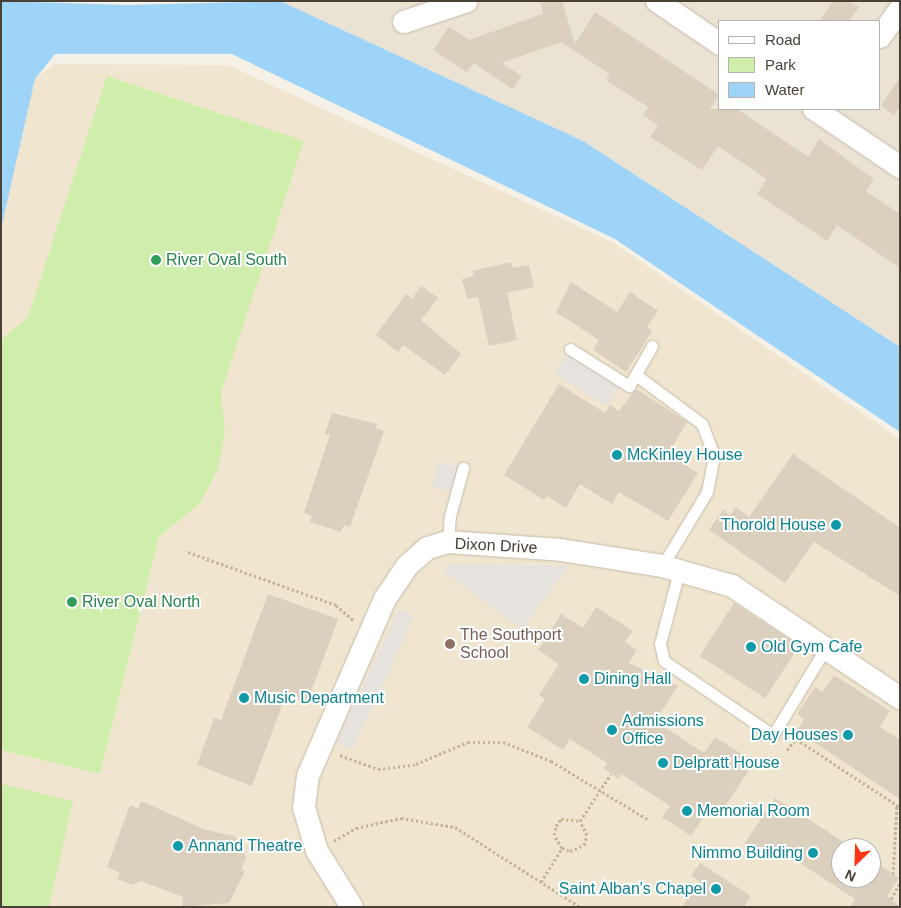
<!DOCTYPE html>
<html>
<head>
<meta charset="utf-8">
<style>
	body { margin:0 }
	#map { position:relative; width:901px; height:908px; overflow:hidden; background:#f5f1e7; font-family:Arial,sans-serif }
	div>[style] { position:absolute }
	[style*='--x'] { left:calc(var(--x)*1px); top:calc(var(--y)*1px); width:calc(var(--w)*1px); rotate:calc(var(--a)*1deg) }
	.residential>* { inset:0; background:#eae3d4 }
	.education>* { inset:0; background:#f0e6cf }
	.green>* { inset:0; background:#d0eeab }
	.parking>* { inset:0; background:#e6e3df; transform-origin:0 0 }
	.water>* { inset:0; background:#9dd4f8 }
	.building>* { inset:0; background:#dbcfbe; transform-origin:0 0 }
	.path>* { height:3px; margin-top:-1.5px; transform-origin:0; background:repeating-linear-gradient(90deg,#c5b598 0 2.5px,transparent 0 5px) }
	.roads { filter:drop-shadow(0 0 1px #c5bbab) drop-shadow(0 0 1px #c5bbab) }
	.lane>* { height:11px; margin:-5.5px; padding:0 5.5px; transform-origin:5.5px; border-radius:5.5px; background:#fff }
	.street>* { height:22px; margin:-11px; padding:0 11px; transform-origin:11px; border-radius:11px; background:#fff }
	.dots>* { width:14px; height:14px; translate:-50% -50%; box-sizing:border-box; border:2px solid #fff; border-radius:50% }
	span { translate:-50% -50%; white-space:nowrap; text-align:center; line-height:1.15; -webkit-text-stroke:4px #fff; paint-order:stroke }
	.leisure-label { font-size:16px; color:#27864d }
	.left { translate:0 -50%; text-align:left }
	.culture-label { font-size:16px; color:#0d838f }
	.right { translate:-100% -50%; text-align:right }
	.street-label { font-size:16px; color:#494135 }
	.education-label { font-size:16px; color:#785e54 }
	.frame { position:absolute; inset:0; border:2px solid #494135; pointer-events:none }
	.legend { position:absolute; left:718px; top:20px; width:162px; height:90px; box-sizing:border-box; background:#fff; border:1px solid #b6b3ae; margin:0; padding:6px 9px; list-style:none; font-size:15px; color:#494135 }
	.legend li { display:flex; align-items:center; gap:10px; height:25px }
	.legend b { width:25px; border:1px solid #b6b3ae }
	.north { position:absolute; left:831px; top:838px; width:50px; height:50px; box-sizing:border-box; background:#fff; border:1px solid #b6b3ae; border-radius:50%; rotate:204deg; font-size:14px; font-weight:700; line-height:20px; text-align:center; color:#494135 }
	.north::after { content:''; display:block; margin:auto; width:18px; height:22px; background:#ff3514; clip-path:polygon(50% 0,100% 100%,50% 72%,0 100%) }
</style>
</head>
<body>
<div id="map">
	<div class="residential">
		<div style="clip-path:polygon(evenodd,280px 1px,900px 1px,900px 347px,583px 141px,280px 1px,720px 21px,880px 21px,880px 109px,720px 109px,720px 21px)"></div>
	</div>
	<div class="education">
		<div style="clip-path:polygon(evenodd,54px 64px,228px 65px,612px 242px,900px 439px,900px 907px,1px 907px,1px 229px,35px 79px,54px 64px,841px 848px,871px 848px,871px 878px,841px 878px,841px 848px)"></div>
	</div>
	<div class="green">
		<div style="clip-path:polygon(107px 76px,304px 141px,221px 393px,225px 433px,217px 472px,199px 504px,159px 537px,100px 774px,1px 750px,1px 340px,28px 317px)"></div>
		<div style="clip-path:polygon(1px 784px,73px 801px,49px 907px,1px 907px)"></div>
	</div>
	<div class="parking">
		<div style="left:570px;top:349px;width:62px;height:29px;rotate:32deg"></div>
		<div style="left:438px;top:462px;width:26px;height:26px;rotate:13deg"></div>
		<div style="clip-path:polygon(449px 564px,569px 566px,522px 629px,444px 572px)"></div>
		<div style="left:399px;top:609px;width:17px;height:147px;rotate:25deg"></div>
	</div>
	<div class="water">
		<div style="clip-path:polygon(1px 1px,127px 5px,280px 1px,583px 141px,900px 347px,900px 432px,615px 239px,232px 54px,55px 54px,35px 79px,1px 229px)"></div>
	</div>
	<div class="building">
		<div style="clip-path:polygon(540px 1px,562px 1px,575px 44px,595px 12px,719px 95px,710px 109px,737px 109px,808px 157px,819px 139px,874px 179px,866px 191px,900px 214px,900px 268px,837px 225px,827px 241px,808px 228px,757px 194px,767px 179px,718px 146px,702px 170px,650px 137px,658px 125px,643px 115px,648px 107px,606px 80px,610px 74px,561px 42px,502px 63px,522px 76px,513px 89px,474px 63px,467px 72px,433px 50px,449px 27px,469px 40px,543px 14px)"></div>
		<div style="clip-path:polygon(833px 1px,849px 1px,859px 7px,849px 21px,820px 21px)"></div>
		<div style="clip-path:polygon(900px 77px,900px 106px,894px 115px,881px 106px)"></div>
		<div style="clip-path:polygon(511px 262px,512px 268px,529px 265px,534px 287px,507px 293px,517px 340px,489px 346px,478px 297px,467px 299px,462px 279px,474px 276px,472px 271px)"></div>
		<div style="clip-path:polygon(571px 282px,617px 312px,630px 292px,658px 311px,647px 327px,652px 331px,626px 372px,593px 350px,599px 340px,556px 312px)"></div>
		<div style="clip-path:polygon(421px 286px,438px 298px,421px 320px,461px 354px,445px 375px,403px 345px,398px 352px,376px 335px,406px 294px,412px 299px)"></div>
		<div style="clip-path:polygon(559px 384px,605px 413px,610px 405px,619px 411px,636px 389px,687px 422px,668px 454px,698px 473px,668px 521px,619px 492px,612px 504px,580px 484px,566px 508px,547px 496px,544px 500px,504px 475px)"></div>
		<div style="clip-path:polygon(332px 413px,377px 424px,376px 428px,384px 431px,350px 527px,344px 525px,341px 532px,310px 522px,312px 516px,304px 513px,330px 435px,325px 434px)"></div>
		<div style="clip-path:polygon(793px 454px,900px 528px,900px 596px,814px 542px,785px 583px,709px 530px,723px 510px,730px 515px,736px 507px,749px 517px)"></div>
		<div style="clip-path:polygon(268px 594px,338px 619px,307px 703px,286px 695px,252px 786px,197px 765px,214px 718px,221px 720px)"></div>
		<div style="left:734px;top:603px;width:78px;height:63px;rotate:33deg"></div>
		<div style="clip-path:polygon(596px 607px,633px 631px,625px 642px,637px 650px,629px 663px,678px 686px,655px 721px,704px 753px,715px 737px,742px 754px,740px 764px,749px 770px,722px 811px,712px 804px,691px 836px,662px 817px,670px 806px,621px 774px,618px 778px,604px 769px,607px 763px,570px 739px,563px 750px,527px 727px,545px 699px,539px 695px,559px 664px,538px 650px,561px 614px,583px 628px)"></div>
		<div style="clip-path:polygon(834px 675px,890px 711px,880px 727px,900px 740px,900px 799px,797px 731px,804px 719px,797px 714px,815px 687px,822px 692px)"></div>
		<div style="clip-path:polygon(775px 798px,853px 848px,841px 848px,841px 878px,871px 878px,871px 860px,899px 878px,887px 896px,900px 907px,850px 907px,855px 899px,774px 846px,766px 858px,744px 844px)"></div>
		<div style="clip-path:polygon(141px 801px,206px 830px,235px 836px,246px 857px,241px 870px,245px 871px,229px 903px,182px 907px,183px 897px,141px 881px,133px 885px,117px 879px,120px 873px,107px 867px,130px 805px,138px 809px)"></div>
		<div style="clip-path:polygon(700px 863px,751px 896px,744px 907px,682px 907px,699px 881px,691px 876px)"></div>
	</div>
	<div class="path">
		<div style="--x:188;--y:552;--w:157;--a:19.7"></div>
		<div style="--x:336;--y:605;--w:23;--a:41"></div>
		<div style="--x:787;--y:750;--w:14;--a:-51"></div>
		<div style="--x:796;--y:739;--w:124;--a:33.2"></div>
		<div style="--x:340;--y:755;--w:40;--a:20.2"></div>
		<div style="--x:378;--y:769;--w:38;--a:-7"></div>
		<div style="--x:416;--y:764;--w:56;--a:-22.9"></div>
		<div style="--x:468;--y:742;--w:35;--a:0"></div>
		<div style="--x:503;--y:742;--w:52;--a:21.6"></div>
		<div style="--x:551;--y:761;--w:114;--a:31"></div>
		<div style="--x:334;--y:841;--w:26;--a:-31"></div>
		<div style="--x:356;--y:828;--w:46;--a:-12.5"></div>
		<div style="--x:401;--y:818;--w:55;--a:9.5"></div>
		<div style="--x:455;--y:827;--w:148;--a:32.6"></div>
		<div style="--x:562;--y:848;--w:15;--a:-122"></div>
		<div style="--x:554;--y:835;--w:9;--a:-77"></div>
		<div style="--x:556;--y:826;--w:9;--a:-54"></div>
		<div style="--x:561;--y:819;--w:19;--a:6"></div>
		<div style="--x:893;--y:874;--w:69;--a:-86.7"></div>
		<div style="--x:541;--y:882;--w:40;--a:-58"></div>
		<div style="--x:562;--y:848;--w:9;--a:21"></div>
		<div style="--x:570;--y:851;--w:15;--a:-23"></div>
		<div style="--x:584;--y:845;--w:10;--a:-73"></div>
		<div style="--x:587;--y:835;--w:16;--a:-117"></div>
		<div style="--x:580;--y:821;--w:56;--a:-56.6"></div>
		<div style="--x:891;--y:899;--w:18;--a:-61"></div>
	</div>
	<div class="roads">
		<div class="lane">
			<div style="--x:570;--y:349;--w:70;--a:32.1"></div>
			<div style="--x:629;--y:386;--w:46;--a:-60.1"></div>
			<div style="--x:636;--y:375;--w:82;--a:36.6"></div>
			<div style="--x:702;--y:424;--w:34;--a:69"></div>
			<div style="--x:714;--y:456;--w:37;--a:101"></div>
			<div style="--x:707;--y:492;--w:87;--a:121.3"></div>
			<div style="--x:448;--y:542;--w:26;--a:-86"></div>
			<div style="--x:450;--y:516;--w:50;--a:-74.8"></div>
			<div style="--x:679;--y:571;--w:75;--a:104.6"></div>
			<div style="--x:660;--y:644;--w:17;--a:77"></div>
			<div style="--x:664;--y:661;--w:132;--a:34.2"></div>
			<div style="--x:773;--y:735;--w:100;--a:-58.8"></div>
		</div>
		<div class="street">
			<div style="--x:657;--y:1;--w:76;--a:34.3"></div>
			<div style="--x:404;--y:22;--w:66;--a:-18.4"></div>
			<div style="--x:880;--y:37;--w:34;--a:-54"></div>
			<div style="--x:814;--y:109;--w:104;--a:34"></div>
			<div style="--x:352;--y:907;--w:66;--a:-122"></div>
			<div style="--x:317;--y:851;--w:45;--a:-106.8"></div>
			<div style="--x:304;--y:808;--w:32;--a:-83"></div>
			<div style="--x:308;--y:776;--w:193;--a:-66.5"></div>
			<div style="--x:385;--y:599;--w:40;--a:-56"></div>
			<div style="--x:407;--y:566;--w:28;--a:-41"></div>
			<div style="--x:428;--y:548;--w:21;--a:-17"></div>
			<div style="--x:448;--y:542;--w:113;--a:4"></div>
			<div style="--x:561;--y:550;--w:102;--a:9"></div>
			<div style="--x:662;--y:566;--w:73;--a:15.9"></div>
			<div style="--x:732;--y:586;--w:202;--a:33.7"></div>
		</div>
	</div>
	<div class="dots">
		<div style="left:156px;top:260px;background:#2e9e5b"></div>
		<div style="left:617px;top:455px;background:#0f9aa8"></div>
		<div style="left:836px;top:525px;background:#0f9aa8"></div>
		<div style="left:72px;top:602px;background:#2e9e5b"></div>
		<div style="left:450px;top:644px;background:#8d6e63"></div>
		<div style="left:751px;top:647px;background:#0f9aa8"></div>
		<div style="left:584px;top:679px;background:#0f9aa8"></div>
		<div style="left:244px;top:698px;background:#0f9aa8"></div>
		<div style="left:612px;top:730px;background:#0f9aa8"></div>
		<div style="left:848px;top:735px;background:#0f9aa8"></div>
		<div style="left:663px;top:763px;background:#0f9aa8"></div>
		<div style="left:687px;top:811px;background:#0f9aa8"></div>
		<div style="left:178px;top:846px;background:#0f9aa8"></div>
		<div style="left:813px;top:853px;background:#0f9aa8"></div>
		<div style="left:716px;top:889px;background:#0f9aa8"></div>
	</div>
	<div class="leisure-label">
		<span class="left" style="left:166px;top:260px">River Oval South</span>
		<span class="left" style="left:82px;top:602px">River Oval North</span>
	</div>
	<div class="culture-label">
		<span class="left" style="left:627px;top:455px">McKinley House</span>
		<span class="right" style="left:826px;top:525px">Thorold House</span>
		<span class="left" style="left:761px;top:647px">Old Gym Cafe</span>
		<span class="left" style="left:594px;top:679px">Dining Hall</span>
		<span class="left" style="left:254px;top:698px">Music Department</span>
		<span class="left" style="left:622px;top:730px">Admissions<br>Office</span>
		<span class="right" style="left:838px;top:735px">Day Houses</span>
		<span class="left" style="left:673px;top:763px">Delpratt House</span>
		<span class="left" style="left:697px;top:811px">Memorial Room</span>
		<span class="left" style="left:188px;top:846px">Annand Theatre</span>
		<span class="right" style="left:803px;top:853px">Nimmo Building</span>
		<span class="right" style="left:706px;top:889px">Saint Alban's Chapel</span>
	</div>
	<div class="street-label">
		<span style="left:496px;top:546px;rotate:3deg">Dixon Drive</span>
	</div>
	<div class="education-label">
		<span class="left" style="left:460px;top:644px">The Southport<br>School</span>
	</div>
	<div class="frame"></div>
	<ul class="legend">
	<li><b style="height:6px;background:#fff"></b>Road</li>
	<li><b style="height:14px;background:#d0eeab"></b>Park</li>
	<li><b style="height:14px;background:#9dd4f8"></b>Water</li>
	</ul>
	<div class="north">N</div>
</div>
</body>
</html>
